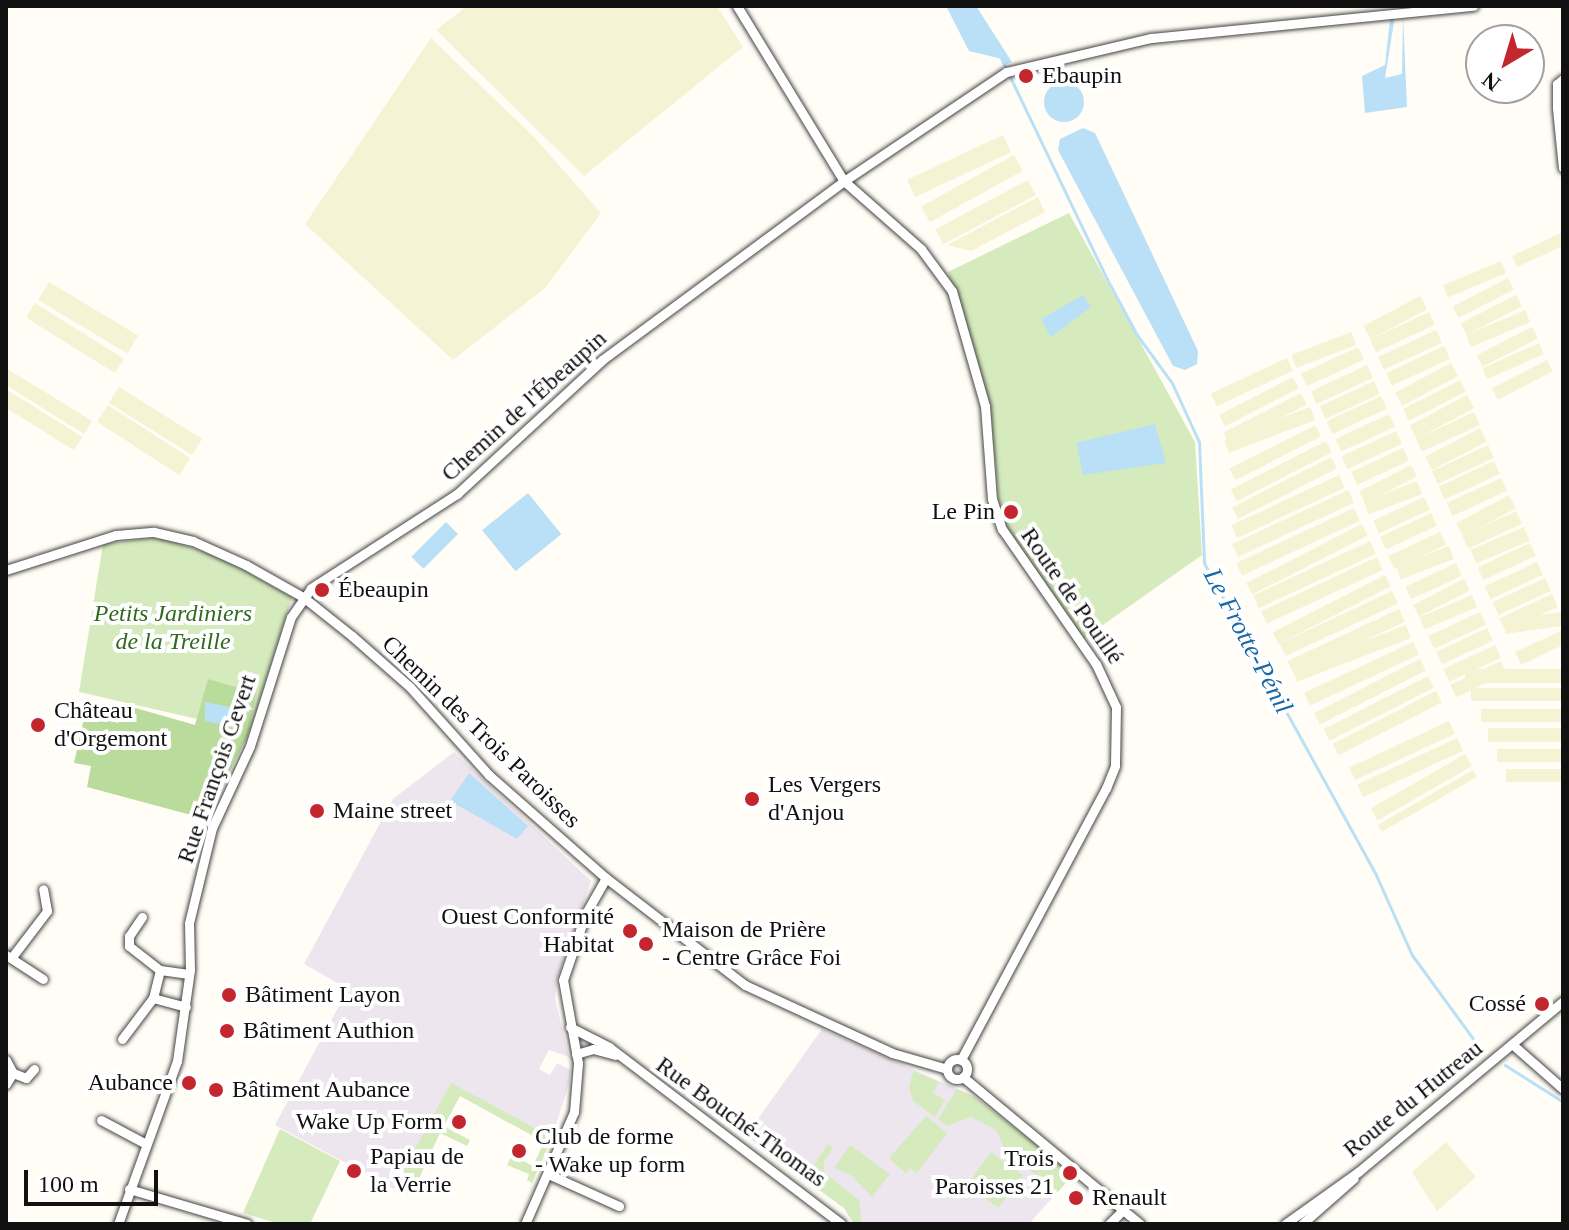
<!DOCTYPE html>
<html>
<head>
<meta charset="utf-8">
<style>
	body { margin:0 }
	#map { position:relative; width:1569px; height:1230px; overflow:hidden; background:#fffdf5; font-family:Georgia,serif }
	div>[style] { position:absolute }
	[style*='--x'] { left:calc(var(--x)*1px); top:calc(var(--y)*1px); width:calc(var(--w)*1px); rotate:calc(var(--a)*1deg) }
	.industrial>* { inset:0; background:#eee6ef }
	.farmland>* { inset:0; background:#f6f3d4; transform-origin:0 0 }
	.green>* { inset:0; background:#d5ebbd; transform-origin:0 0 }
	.forest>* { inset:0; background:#b9dc9c }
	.water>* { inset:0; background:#b9e0f7; transform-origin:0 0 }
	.round { border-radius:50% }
	.stream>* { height:3px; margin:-1.5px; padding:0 1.5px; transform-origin:1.5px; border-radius:1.5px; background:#b9e0f7 }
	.roads { filter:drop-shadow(0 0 2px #444) drop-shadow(0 0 2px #444) }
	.minor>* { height:9px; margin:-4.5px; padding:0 4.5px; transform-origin:4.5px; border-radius:4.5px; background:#fff }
	.minor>.ring { margin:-4.5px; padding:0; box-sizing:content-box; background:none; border:9px solid #fff; border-radius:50% }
	.dots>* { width:22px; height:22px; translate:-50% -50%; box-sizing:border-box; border:4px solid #fff; border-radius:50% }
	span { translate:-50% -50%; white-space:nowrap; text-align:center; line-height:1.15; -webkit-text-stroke:8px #fff; paint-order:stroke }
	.poi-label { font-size:24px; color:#111 }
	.left { translate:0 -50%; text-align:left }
	.right { translate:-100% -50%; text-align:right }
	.street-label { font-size:24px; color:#111 }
	.park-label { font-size:24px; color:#2f6b1f; font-style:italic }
	.water-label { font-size:26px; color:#1768a6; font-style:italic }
	.frame { position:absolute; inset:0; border:8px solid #111; pointer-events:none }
	.north { position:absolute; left:1465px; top:24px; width:80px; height:80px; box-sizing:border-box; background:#fff; border:2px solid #a0a0a0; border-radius:50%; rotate:218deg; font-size:22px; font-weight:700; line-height:32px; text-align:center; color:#111 }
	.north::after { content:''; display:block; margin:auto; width:28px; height:36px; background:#c4262e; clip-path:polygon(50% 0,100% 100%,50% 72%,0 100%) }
	.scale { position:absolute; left:24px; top:1170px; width:134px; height:36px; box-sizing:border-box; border:4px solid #111; border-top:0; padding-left:10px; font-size:24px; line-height:28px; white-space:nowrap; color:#111; -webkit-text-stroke:6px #fff; paint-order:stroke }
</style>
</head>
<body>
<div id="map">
	<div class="industrial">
		<div style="clip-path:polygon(454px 752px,591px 881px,557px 979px,555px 999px,569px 1057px,549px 1050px,539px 1069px,550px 1075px,557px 1063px,570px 1070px,569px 1084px,552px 1137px,451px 1084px,394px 1189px,275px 1125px,348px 989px,304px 964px,393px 799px)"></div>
		<div style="clip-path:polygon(822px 1029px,975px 1097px,1065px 1167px,1062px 1172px,1070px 1178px,1029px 1224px,854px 1224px,844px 1208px,804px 1179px,808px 1172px,801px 1167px,796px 1173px,766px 1147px,745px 1137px)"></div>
	</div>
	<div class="farmland">
		<div style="clip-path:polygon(467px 6px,717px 6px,743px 47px,584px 176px,436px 30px)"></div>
		<div style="clip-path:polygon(431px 38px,534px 137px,601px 213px,545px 288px,453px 360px,305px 224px)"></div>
		<div style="left:1003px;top:135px;width:19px;height:106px;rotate:65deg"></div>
		<div style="left:1014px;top:155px;width:18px;height:106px;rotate:61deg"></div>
		<div style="left:1028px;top:180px;width:17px;height:105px;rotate:62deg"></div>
		<div style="clip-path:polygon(1038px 197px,1045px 212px,971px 251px,947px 245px)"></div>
		<div style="clip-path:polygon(1563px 232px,1563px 246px,1517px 267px,1512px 256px)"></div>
		<div style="left:1501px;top:261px;width:13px;height:63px;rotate:67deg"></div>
		<div style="left:1508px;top:278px;width:13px;height:62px;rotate:63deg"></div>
		<div style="left:49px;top:282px;width:104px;height:21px;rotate:31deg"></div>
		<div style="left:1516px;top:295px;width:13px;height:62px;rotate:63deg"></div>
		<div style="left:1420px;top:296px;width:15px;height:64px;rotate:62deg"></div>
		<div style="left:35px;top:303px;width:105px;height:17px;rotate:32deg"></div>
		<div style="left:1525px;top:310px;width:13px;height:64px;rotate:67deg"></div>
		<div style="left:1429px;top:312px;width:14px;height:65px;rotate:65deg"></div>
		<div style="left:1532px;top:327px;width:13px;height:62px;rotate:63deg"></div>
		<div style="left:1436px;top:330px;width:14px;height:64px;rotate:65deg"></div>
		<div style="left:1351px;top:332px;width:14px;height:64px;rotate:69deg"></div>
		<div style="left:1539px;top:343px;width:12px;height:62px;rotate:66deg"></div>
		<div style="left:1444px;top:346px;width:14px;height:64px;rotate:65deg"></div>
		<div style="left:1358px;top:347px;width:14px;height:63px;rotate:65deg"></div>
		<div style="left:1287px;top:358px;width:14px;height:84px;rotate:65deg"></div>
		<div style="left:1547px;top:360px;width:13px;height:62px;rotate:63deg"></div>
		<div style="left:1451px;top:363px;width:15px;height:63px;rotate:62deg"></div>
		<div style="left:1367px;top:365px;width:14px;height:62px;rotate:65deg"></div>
		<div style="clip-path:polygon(6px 368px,92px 421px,84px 434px,6px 385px)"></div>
		<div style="left:1293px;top:377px;width:13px;height:83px;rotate:63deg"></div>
		<div style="left:1460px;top:380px;width:13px;height:64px;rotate:63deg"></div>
		<div style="left:1374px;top:381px;width:14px;height:60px;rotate:65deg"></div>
		<div style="left:119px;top:387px;width:98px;height:19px;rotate:32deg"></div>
		<div style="left:6px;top:389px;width:90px;height:16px;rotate:32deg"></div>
		<div style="left:1301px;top:393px;width:13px;height:87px;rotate:63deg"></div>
		<div style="left:1467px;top:395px;width:15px;height:65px;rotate:62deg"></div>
		<div style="left:1381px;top:396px;width:14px;height:60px;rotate:65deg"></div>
		<div style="left:108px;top:405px;width:98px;height:20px;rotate:33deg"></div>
		<div style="left:1310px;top:407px;width:14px;height:92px;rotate:69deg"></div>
		<div style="left:1474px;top:412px;width:14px;height:64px;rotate:65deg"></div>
		<div style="left:1389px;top:414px;width:14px;height:59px;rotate:65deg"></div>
		<div style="left:1315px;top:425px;width:13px;height:96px;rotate:63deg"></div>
		<div style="left:1480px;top:428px;width:15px;height:62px;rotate:62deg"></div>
		<div style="left:1396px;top:431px;width:14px;height:60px;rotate:65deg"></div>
		<div style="left:1326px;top:441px;width:13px;height:107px;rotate:63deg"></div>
		<div style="left:1488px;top:445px;width:14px;height:62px;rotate:65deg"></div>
		<div style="left:1403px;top:448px;width:14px;height:57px;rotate:65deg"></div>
		<div style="left:1331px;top:457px;width:13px;height:111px;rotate:63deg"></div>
		<div style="left:1494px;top:461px;width:14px;height:61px;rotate:65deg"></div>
		<div style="left:1411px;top:465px;width:13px;height:58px;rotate:63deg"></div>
		<div style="left:1339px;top:475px;width:14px;height:119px;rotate:65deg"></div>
		<div style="left:1501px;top:478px;width:14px;height:60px;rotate:65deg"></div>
		<div style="left:1417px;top:481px;width:14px;height:57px;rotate:69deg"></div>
		<div style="left:1348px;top:490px;width:14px;height:128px;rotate:65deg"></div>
		<div style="left:1509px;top:495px;width:15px;height:60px;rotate:62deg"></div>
		<div style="left:1424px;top:497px;width:14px;height:56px;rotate:65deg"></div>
		<div style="left:1354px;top:508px;width:14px;height:130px;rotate:65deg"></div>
		<div style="left:1516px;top:511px;width:14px;height:59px;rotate:65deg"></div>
		<div style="left:1431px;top:513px;width:14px;height:56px;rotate:65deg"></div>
		<div style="left:1362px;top:524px;width:13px;height:130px;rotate:63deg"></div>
		<div style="left:1524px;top:527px;width:15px;height:58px;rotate:67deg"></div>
		<div style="left:1440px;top:532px;width:14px;height:57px;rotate:65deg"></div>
		<div style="left:1370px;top:541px;width:14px;height:129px;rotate:65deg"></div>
		<div style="left:1530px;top:543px;width:14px;height:58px;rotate:65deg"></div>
		<div style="left:1449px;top:546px;width:14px;height:57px;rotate:69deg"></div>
		<div style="left:1377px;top:557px;width:14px;height:128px;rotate:65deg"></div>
		<div style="left:1537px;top:562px;width:14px;height:58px;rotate:65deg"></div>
		<div style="left:1456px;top:563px;width:14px;height:56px;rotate:65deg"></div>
		<div style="left:1385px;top:575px;width:13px;height:126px;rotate:63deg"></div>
		<div style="left:1545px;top:578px;width:14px;height:58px;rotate:65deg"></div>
		<div style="left:1464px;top:579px;width:13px;height:57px;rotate:63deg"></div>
		<div style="left:1392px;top:591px;width:14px;height:124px;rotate:65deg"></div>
		<div style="left:1552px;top:594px;width:14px;height:58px;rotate:65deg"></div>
		<div style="left:1472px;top:595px;width:13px;height:57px;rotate:67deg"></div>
		<div style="left:1399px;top:609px;width:14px;height:123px;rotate:65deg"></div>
		<div style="left:1480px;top:612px;width:14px;height:57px;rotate:65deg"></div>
		<div style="left:1561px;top:612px;width:14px;height:58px;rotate:82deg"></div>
		<div style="left:1406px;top:625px;width:14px;height:122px;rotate:69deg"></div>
		<div style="left:1487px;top:628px;width:14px;height:56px;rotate:65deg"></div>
		<div style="clip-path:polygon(1563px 630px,1563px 645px,1521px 665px,1515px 652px)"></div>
		<div style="left:1413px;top:642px;width:14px;height:120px;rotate:65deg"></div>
		<div style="left:1495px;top:645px;width:14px;height:57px;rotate:65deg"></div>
		<div style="left:1420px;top:659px;width:13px;height:119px;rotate:63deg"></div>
		<div style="left:1501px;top:661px;width:14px;height:56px;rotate:65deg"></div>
		<div style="left:1563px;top:669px;width:14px;height:98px;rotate:90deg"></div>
		<div style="left:1428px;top:676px;width:13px;height:117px;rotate:63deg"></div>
		<div style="left:1563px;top:688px;width:13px;height:92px;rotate:90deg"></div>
		<div style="left:1436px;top:691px;width:13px;height:116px;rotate:63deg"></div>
		<div style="left:1563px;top:709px;width:13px;height:82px;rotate:90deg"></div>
		<div style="left:1449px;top:721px;width:14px;height:110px;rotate:65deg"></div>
		<div style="left:1563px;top:728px;width:14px;height:75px;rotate:90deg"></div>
		<div style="left:1457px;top:738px;width:14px;height:110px;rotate:65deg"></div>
		<div style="left:1563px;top:749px;width:13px;height:66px;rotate:90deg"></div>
		<div style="left:1465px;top:754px;width:14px;height:109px;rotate:60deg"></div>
		<div style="left:1563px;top:769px;width:13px;height:57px;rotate:90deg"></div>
		<div style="left:1473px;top:770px;width:8px;height:110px;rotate:60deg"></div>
		<div style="clip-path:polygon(1446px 1142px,1476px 1177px,1437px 1211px,1412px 1172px)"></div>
	</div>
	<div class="green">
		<div style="clip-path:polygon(1069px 213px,1195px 442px,1202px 555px,1083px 639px,1016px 548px,1000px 513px,990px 407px,948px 272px)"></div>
		<div style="clip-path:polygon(160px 537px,222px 558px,292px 597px,250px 731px,79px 692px,103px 544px)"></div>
		<div style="clip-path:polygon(913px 1071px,939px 1082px,933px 1093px,945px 1100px,935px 1117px,913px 1101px,909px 1088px)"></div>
		<div style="clip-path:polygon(451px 1083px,552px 1137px,532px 1183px,527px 1180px,529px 1174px,507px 1165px,512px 1155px,533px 1166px,544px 1142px,460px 1096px,444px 1126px,470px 1140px,467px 1146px,440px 1133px,411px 1196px,394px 1187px)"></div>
		<div style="clip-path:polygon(957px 1089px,975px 1097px,1065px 1167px,1062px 1172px,1070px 1178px,1058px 1192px,1006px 1152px,996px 1130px,971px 1117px,947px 1126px,938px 1119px)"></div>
		<div style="clip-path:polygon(926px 1116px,947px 1133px,917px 1173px,910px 1168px,906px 1174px,889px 1158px)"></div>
		<div style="clip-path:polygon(280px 1129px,340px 1161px,310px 1224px,279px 1224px,243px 1213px)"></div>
		<div style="clip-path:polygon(828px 1144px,833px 1148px,824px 1161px,824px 1172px,859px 1200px,862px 1224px,854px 1224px,844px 1208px,804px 1179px)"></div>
		<div style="clip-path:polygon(850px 1145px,890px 1174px,872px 1197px,852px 1176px,834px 1168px)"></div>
		<div style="left:991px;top:1152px;width:39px;height:41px;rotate:36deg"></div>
	</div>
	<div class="forest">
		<div style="clip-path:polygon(208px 679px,256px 693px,248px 735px,206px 819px,87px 787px,91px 766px,74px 763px,85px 714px,118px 723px,125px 705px,195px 725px)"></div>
	</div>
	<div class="water">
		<div style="clip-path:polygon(946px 6px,976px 6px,1012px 62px,1004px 65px,1002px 59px,969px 51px)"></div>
		<div style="clip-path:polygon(1403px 15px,1407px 107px,1365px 113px,1362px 76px,1385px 65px,1390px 19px,1395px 16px,1385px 78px,1402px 74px)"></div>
		<div class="round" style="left:1044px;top:82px;width:40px;height:40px"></div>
		<div style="clip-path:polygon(1083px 128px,1095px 133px,1198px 351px,1197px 364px,1185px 370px,1173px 366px,1058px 150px,1060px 139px)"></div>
		<div style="clip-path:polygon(1083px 295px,1091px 307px,1051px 337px,1041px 319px)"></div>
		<div style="clip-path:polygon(1155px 424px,1166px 463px,1083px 475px,1076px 443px)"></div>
		<div style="left:528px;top:493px;width:53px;height:59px;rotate:51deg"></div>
		<div style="left:446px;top:522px;width:17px;height:49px;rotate:45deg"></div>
		<div style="clip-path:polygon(205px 702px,244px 710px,242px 729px,205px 721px)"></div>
		<div style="clip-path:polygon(469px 773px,528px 826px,517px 839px,450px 801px)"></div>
	</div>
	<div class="stream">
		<div style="--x:1001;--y:58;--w:250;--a:64.4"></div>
		<div style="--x:1109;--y:283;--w:59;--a:61.7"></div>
		<div style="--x:1137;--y:335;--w:59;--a:53.9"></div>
		<div style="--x:1172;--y:383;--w:65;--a:65.4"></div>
		<div style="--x:1199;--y:442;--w:121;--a:87.6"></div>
		<div style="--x:1204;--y:563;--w:356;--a:61.1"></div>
		<div style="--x:1376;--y:875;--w:88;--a:65.8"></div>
		<div style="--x:1412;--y:955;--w:114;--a:53.9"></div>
		<div style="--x:1505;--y:1065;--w:69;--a:32.5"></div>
	</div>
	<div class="roads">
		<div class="minor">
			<div style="--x:737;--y:6;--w:205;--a:58.6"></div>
			<div style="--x:844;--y:181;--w:103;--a:41.4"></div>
			<div style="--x:921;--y:249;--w:52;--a:53.6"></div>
			<div style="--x:952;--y:291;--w:120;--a:74"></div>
			<div style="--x:985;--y:406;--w:93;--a:85.7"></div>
			<div style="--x:992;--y:499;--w:32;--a:72"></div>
			<div style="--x:1002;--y:529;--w:165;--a:55.2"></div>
			<div style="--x:1096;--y:664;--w:47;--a:65.1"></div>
			<div style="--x:1116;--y:707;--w:59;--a:91"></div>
			<div style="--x:1115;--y:766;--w:24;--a:112"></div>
			<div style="--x:1106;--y:788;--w:308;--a:118.1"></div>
			<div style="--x:1563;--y:79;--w:8;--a:140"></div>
			<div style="--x:1557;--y:84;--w:24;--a:90"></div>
			<div style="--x:1557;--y:108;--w:60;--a:84.3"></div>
			<div style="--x:6;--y:570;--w:115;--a:-17.7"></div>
			<div style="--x:116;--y:535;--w:38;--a:-5"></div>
			<div style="--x:154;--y:532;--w:40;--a:13"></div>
			<div style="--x:193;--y:541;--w:58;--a:24.4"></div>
			<div style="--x:246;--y:565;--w:65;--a:29.3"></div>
			<div style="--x:303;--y:597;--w:63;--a:38.5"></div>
			<div style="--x:352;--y:636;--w:77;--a:41.3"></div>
			<div style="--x:410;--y:687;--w:118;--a:48.1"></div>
			<div style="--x:489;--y:775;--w:156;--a:41.4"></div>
			<div style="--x:606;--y:878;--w:175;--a:37.6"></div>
			<div style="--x:745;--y:985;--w:162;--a:24.8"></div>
			<div style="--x:892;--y:1053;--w:57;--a:16.2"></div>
			<div style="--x:142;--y:917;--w:23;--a:124"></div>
			<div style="--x:129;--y:936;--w:10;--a:90"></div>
			<div style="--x:129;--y:946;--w:39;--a:38"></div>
			<div style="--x:160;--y:970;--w:29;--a:8"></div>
			<div style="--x:6;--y:955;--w:44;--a:33"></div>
			<div style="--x:12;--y:957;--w:58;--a:-52.7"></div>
			<div style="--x:47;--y:911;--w:22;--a:-100"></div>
			<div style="--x:160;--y:970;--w:29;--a:104"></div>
			<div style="--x:153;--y:998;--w:34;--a:15"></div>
			<div style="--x:570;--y:1027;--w:44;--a:27.1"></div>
			<div style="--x:609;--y:1047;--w:292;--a:37.3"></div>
			<div style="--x:122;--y:1039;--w:51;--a:-52.9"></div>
			<div style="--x:1512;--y:1044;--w:68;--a:41.4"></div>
			<div style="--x:576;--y:1054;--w:18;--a:-16"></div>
			<div style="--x:593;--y:1049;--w:23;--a:15"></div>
			<div class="ring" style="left:947px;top:1059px;width:11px;height:11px"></div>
			<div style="--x:6;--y:1060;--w:15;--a:62"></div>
			<div style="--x:963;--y:1077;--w:230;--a:39.7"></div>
			<div style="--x:6;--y:1084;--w:13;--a:-58"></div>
			<div style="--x:13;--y:1073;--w:14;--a:21"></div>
			<div style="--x:26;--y:1078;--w:12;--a:-48"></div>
			<div style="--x:101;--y:1120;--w:49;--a:28.1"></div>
			<div style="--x:548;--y:1174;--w:78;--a:24.3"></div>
			<div style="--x:129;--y:1189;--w:123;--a:16.5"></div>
			<div style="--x:118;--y:1224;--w:173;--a:-70.1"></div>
			<div style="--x:177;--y:1061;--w:92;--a:-81.9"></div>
			<div style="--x:190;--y:970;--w:47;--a:-91.2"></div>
			<div style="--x:189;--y:923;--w:98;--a:-76.4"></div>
			<div style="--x:212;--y:828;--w:90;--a:-65.1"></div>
			<div style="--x:250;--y:746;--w:135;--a:-72.4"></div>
			<div style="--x:291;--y:617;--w:35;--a:-55"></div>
			<div style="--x:311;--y:588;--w:174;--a:-32.8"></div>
			<div style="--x:457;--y:494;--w:197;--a:-42.7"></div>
			<div style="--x:602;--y:360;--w:301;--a:-36.5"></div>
			<div style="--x:844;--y:181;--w:195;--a:-33.9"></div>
			<div style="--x:1006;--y:72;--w:149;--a:-13.2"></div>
			<div style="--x:1151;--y:38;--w:324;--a:-5.7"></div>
			<div style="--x:525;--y:1224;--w:122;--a:-66.4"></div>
			<div style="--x:574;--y:1112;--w:49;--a:-85.3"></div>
			<div style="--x:578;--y:1063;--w:84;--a:-100.2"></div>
			<div style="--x:563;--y:980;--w:71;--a:-71.1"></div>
			<div style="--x:586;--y:913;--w:40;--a:-60.3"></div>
			<div style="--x:1109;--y:1224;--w:21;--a:-45"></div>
			<div style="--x:1285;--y:1224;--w:90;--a:-35.5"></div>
			<div style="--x:1358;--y:1172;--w:267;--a:-39.8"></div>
			<div style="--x:1302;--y:1224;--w:69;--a:-41.5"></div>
		</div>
	</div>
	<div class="dots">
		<div style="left:1026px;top:76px;background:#c4262e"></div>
		<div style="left:1011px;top:512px;background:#c4262e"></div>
		<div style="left:322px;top:590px;background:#c4262e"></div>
		<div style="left:38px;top:725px;background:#c4262e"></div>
		<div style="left:752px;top:799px;background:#c4262e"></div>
		<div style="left:317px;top:811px;background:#c4262e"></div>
		<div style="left:630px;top:931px;background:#c4262e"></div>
		<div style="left:646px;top:944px;background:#c4262e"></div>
		<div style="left:229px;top:995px;background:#c4262e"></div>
		<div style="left:1542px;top:1004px;background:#c4262e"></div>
		<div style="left:227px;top:1031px;background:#c4262e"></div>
		<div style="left:189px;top:1083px;background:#c4262e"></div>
		<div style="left:216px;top:1090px;background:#c4262e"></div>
		<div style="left:459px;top:1122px;background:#c4262e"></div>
		<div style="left:519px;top:1151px;background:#c4262e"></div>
		<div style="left:354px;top:1171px;background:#c4262e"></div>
		<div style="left:1070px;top:1173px;background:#c4262e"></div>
		<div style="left:1076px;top:1198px;background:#c4262e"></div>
	</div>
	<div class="poi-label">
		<span class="left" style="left:1042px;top:76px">Ebaupin</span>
		<span class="right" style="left:995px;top:512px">Le Pin</span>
		<span class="left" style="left:338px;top:590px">Ébeaupin</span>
		<span class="left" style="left:54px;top:725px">Château<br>d'Orgemont</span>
		<span class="left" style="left:768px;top:799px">Les Vergers<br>d'Anjou</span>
		<span class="left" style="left:333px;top:811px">Maine street</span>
		<span class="right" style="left:614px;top:931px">Ouest Conformité<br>Habitat</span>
		<span class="left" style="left:662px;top:944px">Maison de Prière<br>- Centre Grâce Foi</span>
		<span class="left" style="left:245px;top:995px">Bâtiment Layon</span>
		<span class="right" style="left:1526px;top:1004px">Cossé</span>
		<span class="left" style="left:243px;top:1031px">Bâtiment Authion</span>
		<span class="right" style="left:173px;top:1083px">Aubance</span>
		<span class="left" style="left:232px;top:1090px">Bâtiment Aubance</span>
		<span class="right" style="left:443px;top:1122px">Wake Up Form</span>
		<span class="left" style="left:535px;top:1151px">Club de forme<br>- Wake up form</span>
		<span class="left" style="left:370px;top:1171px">Papiau de<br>la Verrie</span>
		<span class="right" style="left:1054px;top:1173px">Trois<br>Paroisses 21</span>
		<span class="left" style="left:1092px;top:1198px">Renault</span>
	</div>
	<div class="street-label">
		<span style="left:524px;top:406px;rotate:-42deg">Chemin de l'Ébeaupin</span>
		<span style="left:1072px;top:596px;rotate:55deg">Route de Pouillé</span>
		<span style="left:481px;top:732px;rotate:44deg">Chemin des Trois Paroisses</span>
		<span style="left:217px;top:769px;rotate:-71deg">Rue François Cevert</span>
		<span style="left:1413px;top:1099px;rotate:-39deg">Route du Hutreau</span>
		<span style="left:741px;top:1122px;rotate:36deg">Rue Bouché-Thomas</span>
	</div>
	<div class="park-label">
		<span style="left:173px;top:628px">Petits Jardiniers<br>de la Treille</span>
	</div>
	<div class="water-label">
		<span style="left:1248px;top:641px;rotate:62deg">Le Frotte-Pénil</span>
	</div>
	<div class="frame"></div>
	<div class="north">N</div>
	<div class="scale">100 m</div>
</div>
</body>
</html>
